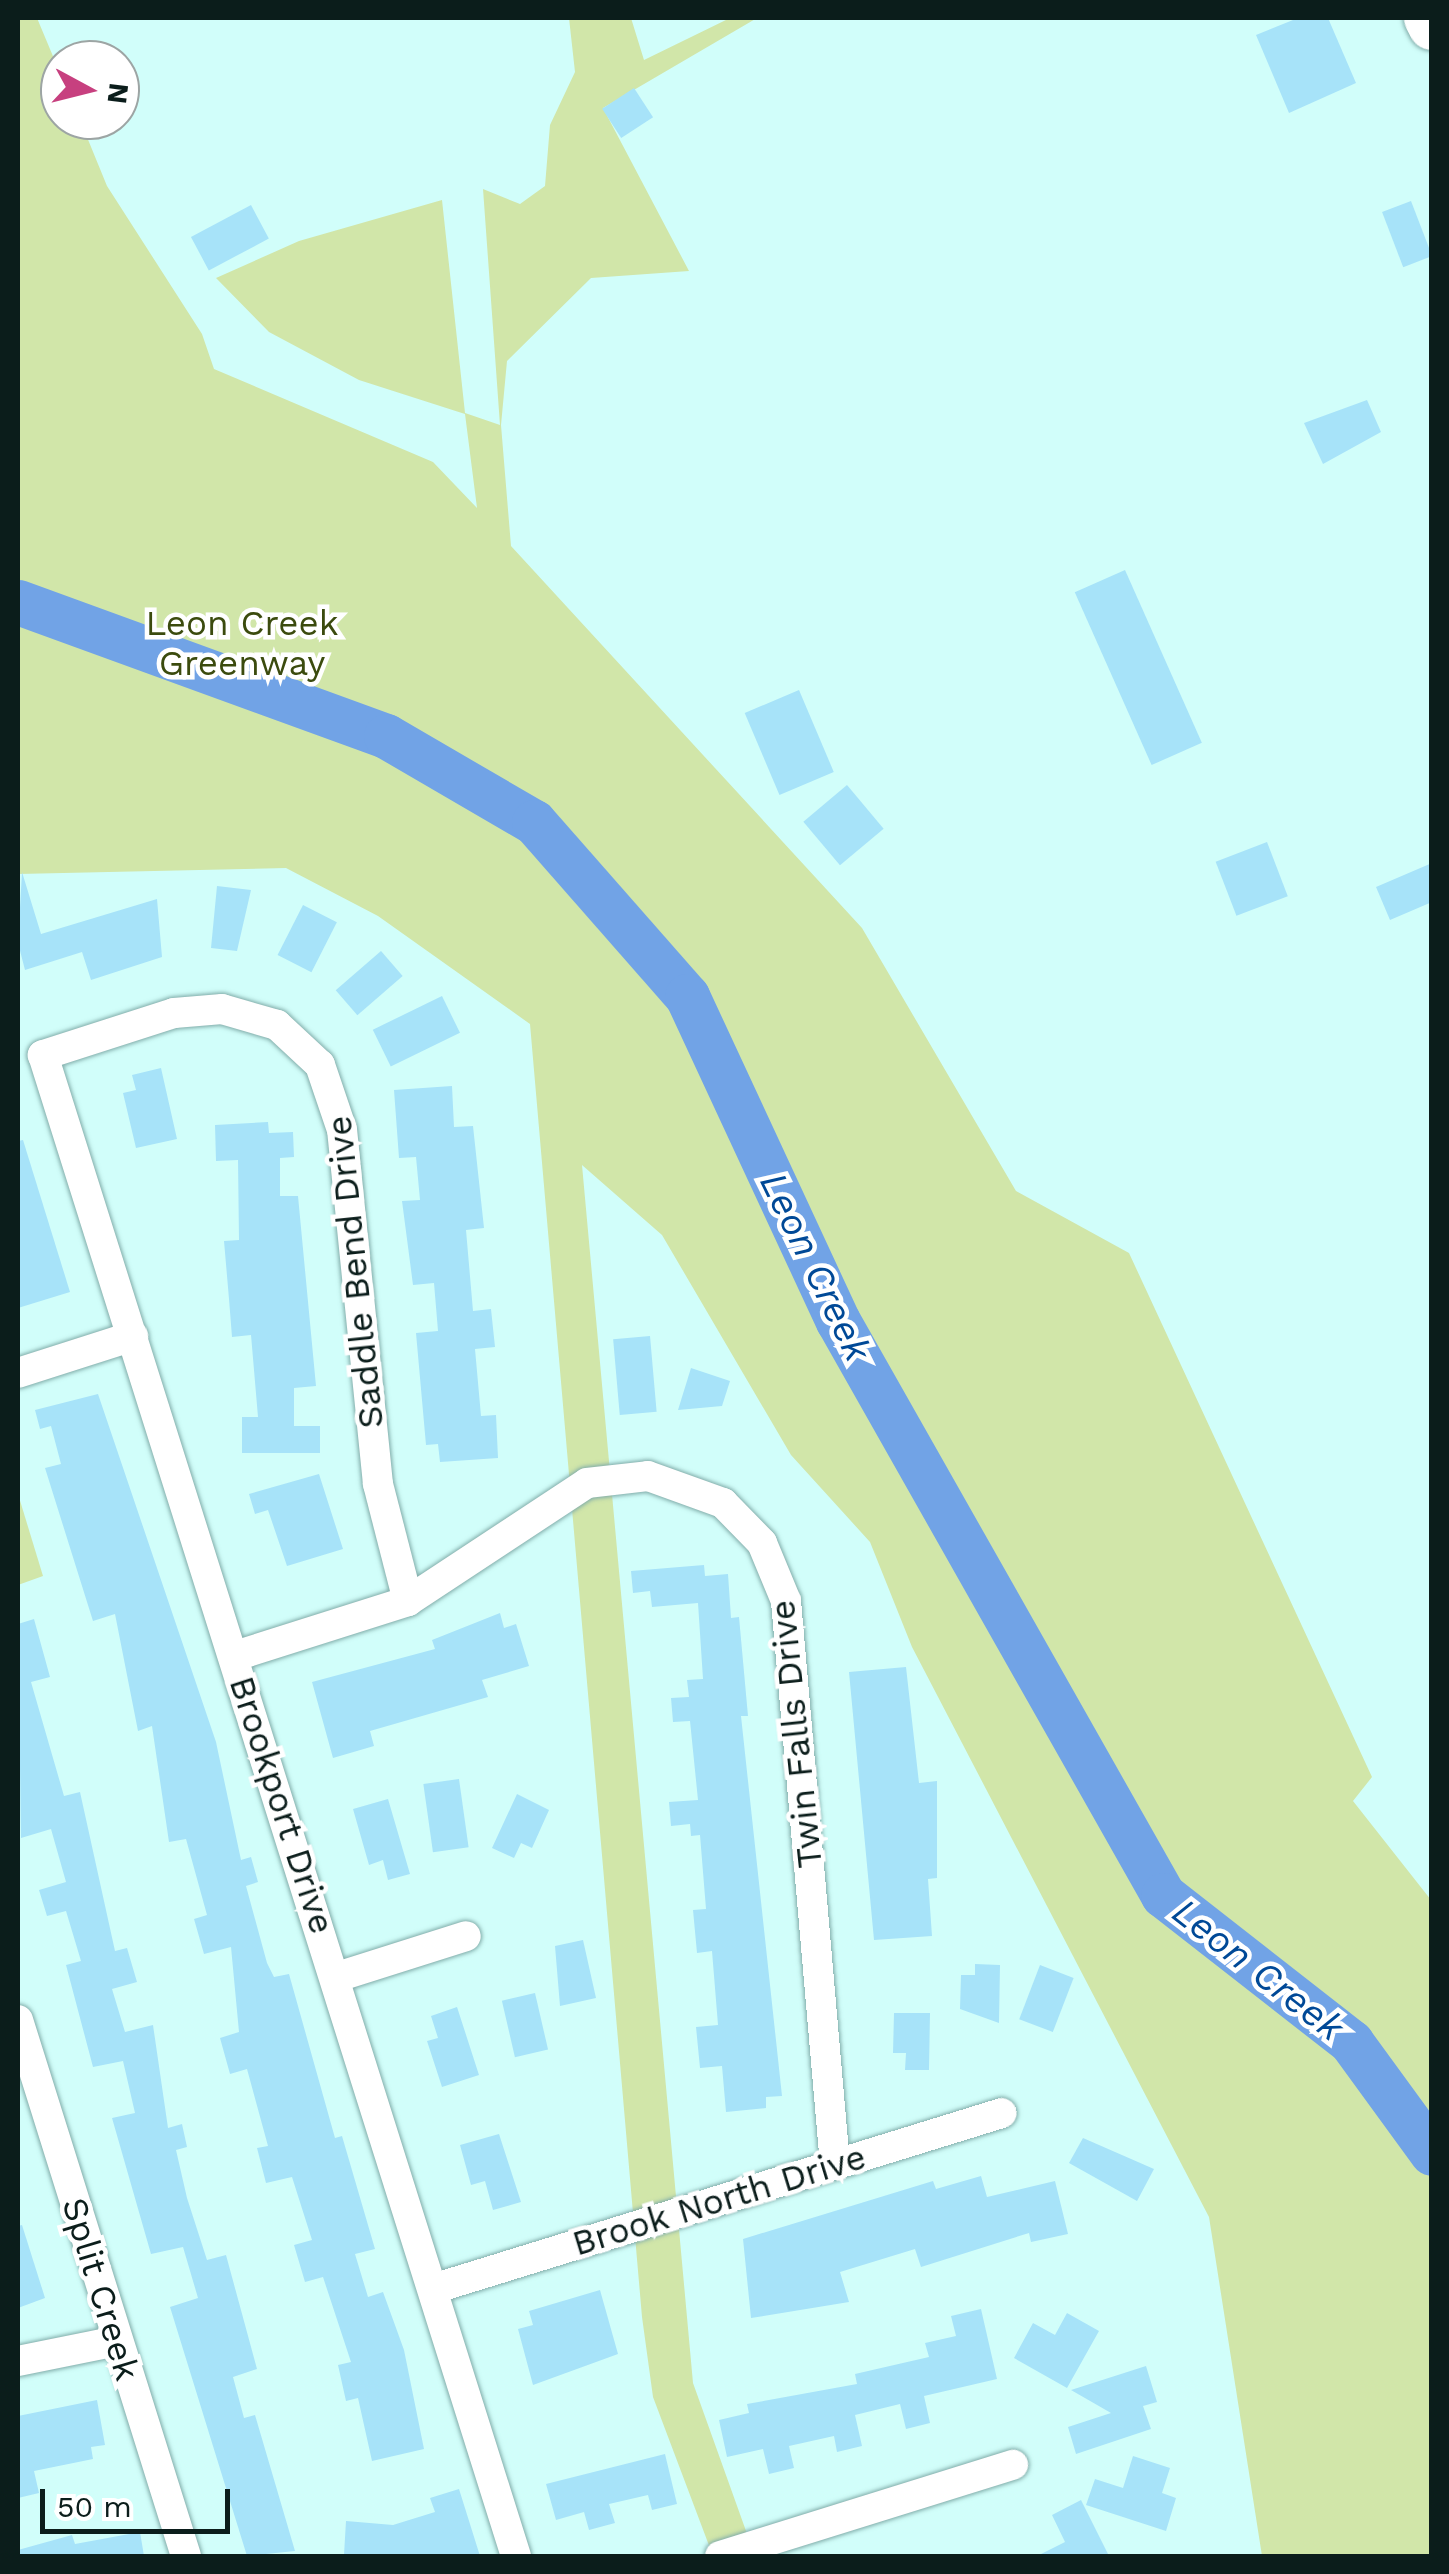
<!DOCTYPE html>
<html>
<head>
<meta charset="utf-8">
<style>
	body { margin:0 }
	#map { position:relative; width:1449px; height:2574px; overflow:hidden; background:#d1fefa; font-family:"Work Sans",sans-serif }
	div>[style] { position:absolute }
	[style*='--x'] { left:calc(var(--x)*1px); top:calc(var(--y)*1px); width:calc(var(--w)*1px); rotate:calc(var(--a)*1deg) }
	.green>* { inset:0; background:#d1e6a9 }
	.river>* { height:45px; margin:-22.5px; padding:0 22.5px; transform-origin:22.5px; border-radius:22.5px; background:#71a3e6 }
	.building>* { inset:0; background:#a7e3f9; transform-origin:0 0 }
	.roads { filter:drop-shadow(0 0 2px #82adaa) drop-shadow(0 0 2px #82adaa) }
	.street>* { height:30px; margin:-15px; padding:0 15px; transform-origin:15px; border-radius:15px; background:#fff }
	.primary>* { height:48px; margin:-24px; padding:0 24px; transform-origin:24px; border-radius:24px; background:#fff }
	span { translate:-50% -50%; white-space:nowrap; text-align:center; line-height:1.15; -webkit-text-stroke:9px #fff; paint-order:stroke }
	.park-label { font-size:35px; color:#3b4b0e }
	.street-label { font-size:35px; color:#0b1d1b }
	.water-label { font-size:38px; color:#004997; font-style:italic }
	.frame { position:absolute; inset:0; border:20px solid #0b1d1b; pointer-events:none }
	.north { position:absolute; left:40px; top:40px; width:100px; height:100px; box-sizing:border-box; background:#fff; border:2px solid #9da5a4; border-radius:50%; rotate:97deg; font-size:28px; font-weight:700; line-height:40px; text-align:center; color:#0b1d1b }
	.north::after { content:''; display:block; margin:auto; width:35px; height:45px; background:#c7407f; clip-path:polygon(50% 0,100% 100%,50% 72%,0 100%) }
	.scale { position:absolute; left:40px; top:2489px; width:190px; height:45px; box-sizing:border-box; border:5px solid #0b1d1b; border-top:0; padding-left:12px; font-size:30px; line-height:35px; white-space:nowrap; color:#0b1d1b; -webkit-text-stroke:8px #fff; paint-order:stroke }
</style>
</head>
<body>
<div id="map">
	<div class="green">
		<div style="clip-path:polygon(18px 18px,37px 18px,60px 73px,60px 120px,80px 120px,107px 186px,202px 334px,214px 369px,433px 462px,477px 508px,465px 414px,359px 380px,269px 332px,216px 278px,299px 241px,442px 200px,465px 413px,500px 425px,483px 189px,520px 204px,545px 186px,550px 125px,575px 72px,569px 18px,631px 18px,644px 60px,730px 18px,757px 18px,603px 108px,689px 271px,591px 278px,507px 361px,501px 425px,511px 546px,862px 928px,1016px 1191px,1129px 1253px,1372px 1777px,1353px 1801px,1431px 1900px,1431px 2556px,1262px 2556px,1209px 2217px,912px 1647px,870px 1542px,791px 1455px,662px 1235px,582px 1165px,693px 2383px,755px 2556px,713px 2556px,653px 2397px,642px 2317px,530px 1024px,378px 916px,286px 868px,18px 874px)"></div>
		<div style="clip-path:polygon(18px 1494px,43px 1576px,18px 1585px)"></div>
	</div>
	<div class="river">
		<div style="--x:18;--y:602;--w:392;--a:20"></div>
		<div style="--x:386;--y:736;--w:171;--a:30.2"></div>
		<div style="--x:534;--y:822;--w:232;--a:48.7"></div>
		<div style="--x:687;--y:996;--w:358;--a:65.1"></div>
		<div style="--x:838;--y:1321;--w:660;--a:60.48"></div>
		<div style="--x:1163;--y:1895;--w:239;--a:38"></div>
		<div style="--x:1351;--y:2042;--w:137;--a:53.9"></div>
	</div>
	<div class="building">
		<div style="clip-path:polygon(1298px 18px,1328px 18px,1356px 83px,1289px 113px,1256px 35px)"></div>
		<div style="left:634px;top:88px;width:35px;height:38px;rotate:57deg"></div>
		<div style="left:1411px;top:201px;width:59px;height:31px;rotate:69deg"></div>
		<div style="left:251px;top:205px;width:38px;height:68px;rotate:62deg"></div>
		<div style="clip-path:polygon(1367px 400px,1381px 432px,1323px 464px,1304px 423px)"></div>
		<div style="left:1125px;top:570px;width:189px;height:55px;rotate:66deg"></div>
		<div style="left:799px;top:690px;width:89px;height:59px;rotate:67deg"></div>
		<div style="left:847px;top:785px;width:57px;height:57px;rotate:50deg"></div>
		<div style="left:1267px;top:842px;width:58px;height:55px;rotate:69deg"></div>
		<div style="clip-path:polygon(1432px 863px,1432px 902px,1390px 920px,1376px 887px)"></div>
		<div style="clip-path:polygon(22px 872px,41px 934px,157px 899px,162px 957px,91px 980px,82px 952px,25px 970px,18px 943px)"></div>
		<div style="clip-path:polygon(217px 886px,251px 890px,237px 951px,211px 948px)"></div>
		<div style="left:303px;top:905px;width:38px;height:56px;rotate:27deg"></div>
		<div style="left:381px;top:951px;width:33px;height:60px;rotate:49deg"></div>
		<div style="left:442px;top:996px;width:41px;height:77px;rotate:64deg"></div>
		<div style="clip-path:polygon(161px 1068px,177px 1139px,136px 1148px,123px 1093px,136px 1090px,132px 1075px)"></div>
		<div style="clip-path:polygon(452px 1086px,454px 1127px,473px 1126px,484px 1228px,466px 1230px,473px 1311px,491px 1309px,495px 1347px,475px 1349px,481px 1416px,496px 1415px,498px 1458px,440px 1462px,438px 1444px,426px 1445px,416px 1333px,438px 1331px,434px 1283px,413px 1285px,402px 1201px,420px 1200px,416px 1157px,399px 1158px,394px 1090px)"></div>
		<div style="clip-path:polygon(268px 1122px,269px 1133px,293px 1132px,294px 1157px,280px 1158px,280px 1196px,298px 1196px,316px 1386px,294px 1388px,294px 1426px,320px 1426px,320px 1453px,242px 1453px,242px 1417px,258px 1417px,251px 1335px,232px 1337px,229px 1299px,224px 1241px,239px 1240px,238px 1160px,216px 1161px,215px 1125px)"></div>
		<div style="clip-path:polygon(23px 1140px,70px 1292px,18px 1308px,18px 1141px)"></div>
		<div style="left:650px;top:1336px;width:76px;height:37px;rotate:85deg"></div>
		<div style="clip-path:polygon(691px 1368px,730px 1381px,722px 1406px,678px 1410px)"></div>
		<div style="clip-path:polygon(98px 1394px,216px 1742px,241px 1860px,251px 1857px,258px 1882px,246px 1886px,267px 1963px,274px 1977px,289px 1974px,335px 2138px,342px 2136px,375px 2249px,355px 2254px,368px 2297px,383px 2292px,404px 2350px,424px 2449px,372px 2461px,358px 2398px,346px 2401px,338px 2365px,351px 2362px,323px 2277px,305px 2282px,294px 2245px,312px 2240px,292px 2177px,266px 2183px,257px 2148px,268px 2146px,247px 2069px,230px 2074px,220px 2038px,239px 2032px,231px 1947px,204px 1954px,194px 1919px,207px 1915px,186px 1839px,169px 1842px,152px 1726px,138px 1731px,115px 1614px,93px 1621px,45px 1468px,61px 1464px,51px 1426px,40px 1429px,35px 1410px)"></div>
		<div style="clip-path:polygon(319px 1474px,343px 1549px,287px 1566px,268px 1510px,255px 1514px,249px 1494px)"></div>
		<div style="clip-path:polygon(704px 1565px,705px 1576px,728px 1574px,731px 1618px,739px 1617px,748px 1716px,741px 1716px,782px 2096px,766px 2097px,766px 2108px,726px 2112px,722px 2066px,700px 2068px,696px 2027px,718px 2025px,712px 1951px,697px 1953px,693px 1910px,706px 1909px,700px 1835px,691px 1836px,690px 1824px,671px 1826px,669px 1802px,698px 1800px,690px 1721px,673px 1722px,671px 1698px,689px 1697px,687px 1680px,703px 1679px,698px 1603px,652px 1607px,650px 1591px,633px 1593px,631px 1571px)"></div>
		<div style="clip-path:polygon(500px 1613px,504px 1628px,516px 1624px,529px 1666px,482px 1680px,488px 1697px,370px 1731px,374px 1746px,333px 1758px,312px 1682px,435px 1649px,432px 1640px)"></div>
		<div style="clip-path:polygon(34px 1619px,50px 1677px,31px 1682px,64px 1796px,80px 1792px,115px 1951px,127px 1948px,137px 1982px,112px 1989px,125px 2032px,153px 2025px,168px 2128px,182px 2124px,187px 2147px,176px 2150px,187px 2198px,207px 2260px,226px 2255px,257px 2369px,233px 2377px,244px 2418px,255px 2415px,295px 2551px,247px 2556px,170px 2307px,198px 2298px,183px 2247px,151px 2254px,112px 2118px,135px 2113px,123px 2061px,93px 2067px,66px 1965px,81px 1961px,66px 1911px,47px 1916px,39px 1890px,66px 1882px,51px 1829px,21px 1838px,18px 1624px)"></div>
		<div style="clip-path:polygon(906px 1667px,919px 1783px,937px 1781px,937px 1878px,928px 1879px,932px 1936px,874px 1940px,849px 1672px)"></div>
		<div style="left:459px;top:1779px;width:69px;height:36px;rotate:82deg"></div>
		<div style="clip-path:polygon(517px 1794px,549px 1810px,532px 1848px,521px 1843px,514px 1858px,492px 1848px)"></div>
		<div style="clip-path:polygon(388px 1799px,410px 1874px,388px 1880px,383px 1860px,369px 1865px,353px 1809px)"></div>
		<div style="clip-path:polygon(583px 1940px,596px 1998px,560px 2006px,555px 1946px)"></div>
		<div style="clip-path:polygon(975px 1964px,1000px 1965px,999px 2023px,960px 2009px,961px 1975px,975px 1975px)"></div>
		<div style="left:1040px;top:1965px;width:36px;height:58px;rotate:21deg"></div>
		<div style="left:535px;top:1993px;width:58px;height:34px;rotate:77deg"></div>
		<div style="clip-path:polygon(457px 2007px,479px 2075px,442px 2087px,427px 2041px,438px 2038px,431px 2016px)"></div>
		<div style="clip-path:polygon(894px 2013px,930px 2013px,929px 2070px,905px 2070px,906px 2053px,893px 2053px)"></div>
		<div style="clip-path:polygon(499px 2134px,521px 2202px,493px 2210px,485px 2181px,471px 2185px,460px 2145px)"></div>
		<div style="clip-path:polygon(1083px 2138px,1154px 2169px,1137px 2201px,1069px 2163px)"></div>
		<div style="clip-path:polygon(981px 2176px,987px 2197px,1055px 2181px,1068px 2234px,1031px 2242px,1029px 2233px,921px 2267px,915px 2249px,840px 2272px,849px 2302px,751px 2318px,743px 2239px,933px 2181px,936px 2189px)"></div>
		<div style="clip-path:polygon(22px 2225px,45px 2298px,18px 2308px,18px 2226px)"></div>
		<div style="clip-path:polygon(600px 2290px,618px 2354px,533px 2385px,518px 2329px,533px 2325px,529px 2311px)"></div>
		<div style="clip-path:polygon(981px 2309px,997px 2379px,924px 2396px,930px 2423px,906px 2429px,900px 2404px,855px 2415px,862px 2446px,837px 2452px,834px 2436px,789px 2446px,794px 2468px,769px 2474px,763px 2449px,727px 2457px,719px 2420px,749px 2413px,747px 2404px,857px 2384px,855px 2374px,929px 2357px,925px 2343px,956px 2336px,951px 2316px)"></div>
		<div style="clip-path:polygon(1067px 2313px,1099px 2331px,1067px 2388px,1014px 2358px,1033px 2323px,1055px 2335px)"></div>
		<div style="clip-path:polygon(1146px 2366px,1157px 2402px,1143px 2406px,1151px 2429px,1076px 2454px,1068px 2427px,1111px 2413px,1071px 2390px)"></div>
		<div style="clip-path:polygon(97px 2400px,105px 2445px,91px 2447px,93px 2459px,34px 2471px,39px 2493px,18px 2498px,18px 2416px)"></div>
		<div style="clip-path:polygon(665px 2454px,677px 2504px,652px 2510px,648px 2495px,609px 2504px,615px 2523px,589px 2530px,584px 2512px,556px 2520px,546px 2484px)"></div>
		<div style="clip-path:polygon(1133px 2456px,1170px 2468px,1162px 2493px,1176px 2498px,1166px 2531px,1086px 2505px,1095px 2479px,1123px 2488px)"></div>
		<div style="clip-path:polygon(459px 2489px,480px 2556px,344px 2555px,346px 2521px,393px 2525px,435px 2512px,430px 2498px)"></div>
		<div style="clip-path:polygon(1081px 2500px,1109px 2556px,1037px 2556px,1065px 2542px,1052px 2515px)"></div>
		<div style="clip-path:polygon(140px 2532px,144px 2556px,18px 2556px,18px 2550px,72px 2535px,75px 2544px)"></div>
	</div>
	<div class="roads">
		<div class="street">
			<div style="--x:18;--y:1373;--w:121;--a:-17.8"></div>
			<div style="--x:408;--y:1601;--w:121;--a:-104.4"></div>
			<div style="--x:378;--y:1484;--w:356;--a:-95.8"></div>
			<div style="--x:342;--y:1130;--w:69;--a:-108.7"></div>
			<div style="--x:320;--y:1065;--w:59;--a:-137.1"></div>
			<div style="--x:277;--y:1025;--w:57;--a:-163.8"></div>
			<div style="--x:222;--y:1009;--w:48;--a:175.2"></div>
			<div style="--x:174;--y:1013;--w:138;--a:162.2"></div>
			<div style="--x:43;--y:1055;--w:1574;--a:72.51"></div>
			<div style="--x:235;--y:1656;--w:182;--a:-17.6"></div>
			<div style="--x:408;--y:1601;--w:214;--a:-33.4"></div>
			<div style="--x:587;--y:1483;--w:61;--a:-6.5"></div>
			<div style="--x:648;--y:1476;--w:80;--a:19.8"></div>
			<div style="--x:723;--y:1503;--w:56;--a:45.7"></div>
			<div style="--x:762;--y:1543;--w:63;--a:67.5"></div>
			<div style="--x:786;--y:1601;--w:565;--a:85.03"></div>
			<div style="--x:337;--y:1977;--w:135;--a:-17.6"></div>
			<div style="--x:18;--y:2020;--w:562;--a:72.6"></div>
			<div style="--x:436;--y:2288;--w:592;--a:-17.18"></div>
			<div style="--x:18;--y:2361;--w:101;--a:-11.4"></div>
			<div style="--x:720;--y:2556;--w:307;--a:-17.3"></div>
		</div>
		<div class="primary">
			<div style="--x:1428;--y:18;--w:9;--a:63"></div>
		</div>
	</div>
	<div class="park-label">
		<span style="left:242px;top:643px">Leon Creek<br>Greenway</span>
	</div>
	<div class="street-label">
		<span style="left:355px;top:1272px;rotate:-96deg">Saddle Bend Drive</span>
		<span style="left:796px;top:1734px;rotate:-96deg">Twin Falls Drive</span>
		<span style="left:282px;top:1805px;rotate:72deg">Brookport Drive</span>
		<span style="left:719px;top:2200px;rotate:-17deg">Brook North Drive</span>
		<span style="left:101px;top:2289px;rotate:73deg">Split Creek</span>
	</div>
	<div class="water-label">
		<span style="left:815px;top:1267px;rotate:64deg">Leon Creek</span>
		<span style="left:1258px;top:1970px;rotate:38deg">Leon Creek</span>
	</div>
	<div class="frame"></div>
	<div class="north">N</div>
	<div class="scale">50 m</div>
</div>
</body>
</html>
